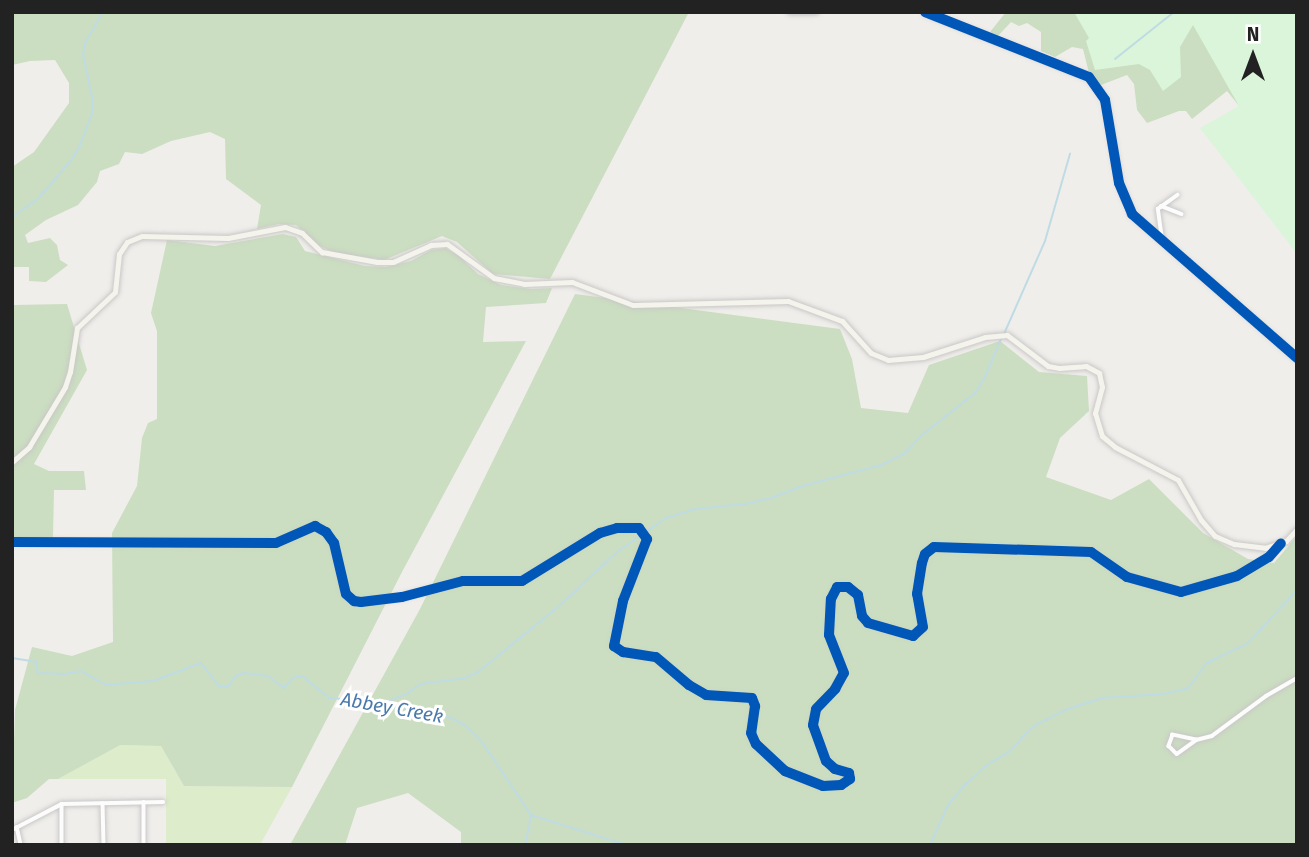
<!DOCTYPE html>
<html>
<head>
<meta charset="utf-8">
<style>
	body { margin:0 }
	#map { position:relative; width:1309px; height:857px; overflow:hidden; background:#f0eeeb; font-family:"Fira Sans",sans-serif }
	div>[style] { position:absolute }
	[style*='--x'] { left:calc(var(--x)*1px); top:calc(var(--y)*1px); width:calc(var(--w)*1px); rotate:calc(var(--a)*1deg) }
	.grass>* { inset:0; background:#ddeccb }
	.forest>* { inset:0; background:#cbdec1 }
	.park>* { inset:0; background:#daf5da }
	.stream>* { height:2px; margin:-1px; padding:0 1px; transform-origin:1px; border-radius:1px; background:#bfdbe3 }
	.roads { filter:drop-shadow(0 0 2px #c9c8c7) drop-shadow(0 0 2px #c9c8c7) }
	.minor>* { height:3.5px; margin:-1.75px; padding:0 1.75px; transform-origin:1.75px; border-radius:1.75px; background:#fdfcfc }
	.secondary>* { height:5px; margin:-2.5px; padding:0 2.5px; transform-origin:2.5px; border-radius:2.5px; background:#f4f4ed }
	.cycleway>* { height:10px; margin:-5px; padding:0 5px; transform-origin:5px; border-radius:5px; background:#0057b8 }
	span { translate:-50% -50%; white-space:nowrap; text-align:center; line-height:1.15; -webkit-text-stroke:6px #fff; paint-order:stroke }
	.water-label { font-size:19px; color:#4a7aab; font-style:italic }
	.frame { position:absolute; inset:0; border:14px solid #222; pointer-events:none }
	.north { position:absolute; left:1218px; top:21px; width:70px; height:70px; -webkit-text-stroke:5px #fff; paint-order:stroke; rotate:0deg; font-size:19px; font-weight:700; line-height:28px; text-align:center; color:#222 }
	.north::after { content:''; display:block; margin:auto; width:24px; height:32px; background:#222; clip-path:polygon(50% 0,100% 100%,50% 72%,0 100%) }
</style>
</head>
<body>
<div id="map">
	<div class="grass">
		<div style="clip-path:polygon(118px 745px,161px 746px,184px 786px,292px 787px,260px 845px,166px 845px,166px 779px,58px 779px)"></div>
	</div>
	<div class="forest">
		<div style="clip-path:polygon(12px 12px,689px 12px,550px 279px,493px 274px,457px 242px,442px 236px,384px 260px,335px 253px,320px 246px,296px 225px,279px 224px,257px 229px,261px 205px,226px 179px,225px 139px,210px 132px,171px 141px,142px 154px,125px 152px,119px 164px,100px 171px,97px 182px,78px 205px,46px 220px,25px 235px,28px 243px,50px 238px,57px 245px,60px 260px,68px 265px,46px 282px,29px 281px,29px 267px,12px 267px,12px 167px,34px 152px,69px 103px,69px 83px,55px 60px,30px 61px,12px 65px)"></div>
		<div style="clip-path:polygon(1006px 12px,1297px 12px,1297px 177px,1227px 91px,1192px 119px,1186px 111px,1179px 111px,1147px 123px,1137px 110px,1134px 84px,1127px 75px,1101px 85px,1089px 73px,1083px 49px,1072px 47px,1055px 57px,1041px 51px,1041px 32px,1027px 23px,1019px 26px,1011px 22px,998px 36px,990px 32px)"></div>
		<div style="clip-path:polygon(283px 234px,296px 237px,305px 251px,365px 266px,386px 267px,411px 261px,431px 250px,445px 248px,458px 255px,478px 274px,501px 285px,531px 289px,552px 288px,546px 303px,486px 307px,483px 342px,526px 341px,402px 572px,292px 787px,184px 786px,161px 746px,120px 745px,58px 779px,49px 779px,27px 798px,12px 803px,15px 710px,32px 647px,72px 656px,113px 642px,112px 533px,137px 486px,142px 438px,148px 423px,157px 419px,157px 331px,151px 313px,167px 240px,215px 246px)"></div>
		<div style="clip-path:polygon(575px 294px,840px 329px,852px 359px,861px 408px,908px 413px,929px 365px,1000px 341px,1039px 372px,1087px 376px,1089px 411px,1060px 438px,1046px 477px,1111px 500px,1149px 479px,1203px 533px,1248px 559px,1274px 563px,1297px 536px,1297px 845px,461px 845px,461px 832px,408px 793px,357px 808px,345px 845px,290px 845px,420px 609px)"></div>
		<div style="clip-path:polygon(67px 304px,87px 370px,34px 464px,49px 471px,84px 471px,86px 490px,54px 490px,53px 537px,12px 538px,12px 305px)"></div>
	</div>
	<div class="park">
		<div style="clip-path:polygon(1074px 12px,1297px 12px,1297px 254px,1200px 128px,1239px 106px,1193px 25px,1180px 47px,1181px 77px,1163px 91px,1150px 70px,1139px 64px,1095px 70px,1086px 41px,1089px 38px)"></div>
	</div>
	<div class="stream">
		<div style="--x:1115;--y:59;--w:75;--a:-38.5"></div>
		<div style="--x:12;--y:217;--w:32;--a:-35"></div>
		<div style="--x:38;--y:199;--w:52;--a:-49.6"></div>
		<div style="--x:72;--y:159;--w:16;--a:-60"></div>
		<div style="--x:80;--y:145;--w:34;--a:-69"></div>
		<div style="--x:92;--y:113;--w:16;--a:-90"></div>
		<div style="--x:92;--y:97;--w:44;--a:-101.8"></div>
		<div style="--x:83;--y:54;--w:11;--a:-80"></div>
		<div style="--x:85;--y:43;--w:36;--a:-60"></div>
		<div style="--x:1004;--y:334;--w:102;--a:-66.2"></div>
		<div style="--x:1045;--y:241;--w:91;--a:-74"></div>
		<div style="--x:12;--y:658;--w:24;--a:9"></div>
		<div style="--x:36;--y:662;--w:11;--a:80"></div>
		<div style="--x:38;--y:673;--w:27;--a:2"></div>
		<div style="--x:65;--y:674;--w:16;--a:-11"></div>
		<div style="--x:81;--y:671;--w:29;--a:29"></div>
		<div style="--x:106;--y:685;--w:47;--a:-4.9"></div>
		<div style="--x:153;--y:681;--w:51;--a:-20.6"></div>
		<div style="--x:201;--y:663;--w:31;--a:52"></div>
		<div style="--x:220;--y:687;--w:8;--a:-7"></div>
		<div style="--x:228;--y:686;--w:13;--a:-51"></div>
		<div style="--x:236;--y:676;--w:9;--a:-21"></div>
		<div style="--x:244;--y:673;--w:24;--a:7"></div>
		<div style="--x:268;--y:676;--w:20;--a:37"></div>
		<div style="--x:284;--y:688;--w:13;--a:-48"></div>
		<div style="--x:293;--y:678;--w:9;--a:-13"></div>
		<div style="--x:302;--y:676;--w:35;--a:39"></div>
		<div style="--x:329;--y:698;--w:45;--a:3.8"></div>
		<div style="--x:374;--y:701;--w:79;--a:12.4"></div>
		<div style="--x:451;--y:718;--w:16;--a:27"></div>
		<div style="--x:465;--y:725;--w:24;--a:45"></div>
		<div style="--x:482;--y:742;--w:88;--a:56.1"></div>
		<div style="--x:531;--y:815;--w:100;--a:17.5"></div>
		<div style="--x:383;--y:703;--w:26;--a:-21"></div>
		<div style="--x:407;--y:694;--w:16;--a:-38"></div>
		<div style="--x:420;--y:684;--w:45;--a:-7.6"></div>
		<div style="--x:465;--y:678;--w:14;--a:-25"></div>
		<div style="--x:478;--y:672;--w:103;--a:-39.1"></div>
		<div style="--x:558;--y:607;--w:81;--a:-43"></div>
		<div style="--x:617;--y:552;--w:60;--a:-34.8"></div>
		<div style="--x:666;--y:518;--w:30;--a:-17"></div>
		<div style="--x:695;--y:509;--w:50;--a:-5.7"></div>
		<div style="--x:745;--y:504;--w:27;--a:-13"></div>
		<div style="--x:771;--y:498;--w:30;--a:-21"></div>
		<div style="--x:799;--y:487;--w:85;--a:-15"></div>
		<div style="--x:881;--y:465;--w:25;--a:-26"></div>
		<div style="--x:904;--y:454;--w:26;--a:-47"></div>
		<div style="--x:922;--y:435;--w:68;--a:-38.4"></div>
		<div style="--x:975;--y:393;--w:19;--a:-58"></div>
		<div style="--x:985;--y:377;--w:41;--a:-67.2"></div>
		<div style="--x:525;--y:845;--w:30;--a:-78"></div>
		<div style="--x:930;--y:845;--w:44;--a:-65.8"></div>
		<div style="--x:948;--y:805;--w:23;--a:-50"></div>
		<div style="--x:963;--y:787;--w:33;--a:-43"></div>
		<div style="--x:987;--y:765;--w:26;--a:-31"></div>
		<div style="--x:1009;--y:752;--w:34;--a:-47"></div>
		<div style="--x:1032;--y:727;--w:37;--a:-27"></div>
		<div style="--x:1065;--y:710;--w:39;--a:-18"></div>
		<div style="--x:1102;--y:698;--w:61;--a:-3.8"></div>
		<div style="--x:1163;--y:694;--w:26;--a:-13"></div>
		<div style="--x:1188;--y:688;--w:31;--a:-53"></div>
		<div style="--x:1207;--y:663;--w:46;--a:-26"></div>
		<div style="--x:1248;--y:643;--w:72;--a:-47.2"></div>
	</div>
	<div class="roads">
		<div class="minor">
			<div style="--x:789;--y:12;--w:28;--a:0"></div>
			<div style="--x:1161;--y:206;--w:22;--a:21"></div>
			<div style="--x:1162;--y:239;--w:30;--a:-98"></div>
			<div style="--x:1158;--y:209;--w:24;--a:-36"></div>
			<div style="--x:12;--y:542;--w:264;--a:0.2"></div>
			<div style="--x:276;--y:543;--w:43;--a:-23.6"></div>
			<div style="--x:315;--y:526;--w:13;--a:29"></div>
			<div style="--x:326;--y:532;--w:14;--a:54"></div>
			<div style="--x:334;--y:543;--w:52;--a:76.8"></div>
			<div style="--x:346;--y:594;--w:11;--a:41"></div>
			<div style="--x:354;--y:601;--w:7;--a:8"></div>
			<div style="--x:361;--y:602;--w:41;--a:-7"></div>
			<div style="--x:402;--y:597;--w:63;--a:-14.7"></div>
			<div style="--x:463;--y:581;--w:59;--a:0"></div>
			<div style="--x:522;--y:581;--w:92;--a:-31.6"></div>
			<div style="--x:600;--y:533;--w:18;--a:-16"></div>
			<div style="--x:617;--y:528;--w:22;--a:0"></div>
			<div style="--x:639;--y:528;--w:14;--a:54"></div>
			<div style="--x:647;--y:539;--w:66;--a:111.2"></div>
			<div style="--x:623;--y:601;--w:46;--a:101.3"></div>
			<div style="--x:614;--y:646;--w:11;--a:34"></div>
			<div style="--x:623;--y:652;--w:33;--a:9"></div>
			<div style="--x:656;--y:657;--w:43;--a:40.3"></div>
			<div style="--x:689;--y:685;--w:20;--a:30"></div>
			<div style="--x:706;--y:695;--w:46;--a:3.7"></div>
			<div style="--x:752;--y:698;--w:9;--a:69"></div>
			<div style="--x:755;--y:706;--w:27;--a:98"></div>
			<div style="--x:751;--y:733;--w:12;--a:66"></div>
			<div style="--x:756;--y:744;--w:40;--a:43"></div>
			<div style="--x:785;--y:771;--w:41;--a:21.5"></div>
			<div style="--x:823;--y:786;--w:18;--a:-3"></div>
			<div style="--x:841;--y:785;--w:11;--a:-34"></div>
			<div style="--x:850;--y:779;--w:6;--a:-99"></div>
			<div style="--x:849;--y:773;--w:15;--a:-164"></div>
			<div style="--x:835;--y:769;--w:12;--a:-138"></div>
			<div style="--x:826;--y:761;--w:38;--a:-110"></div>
			<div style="--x:813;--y:725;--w:16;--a:-79"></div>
			<div style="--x:816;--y:709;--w:28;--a:-46"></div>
			<div style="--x:835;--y:689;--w:18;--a:-61"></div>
			<div style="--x:844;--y:673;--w:41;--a:-111.5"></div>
			<div style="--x:829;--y:635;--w:36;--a:-87"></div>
			<div style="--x:831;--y:599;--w:13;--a:-63"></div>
			<div style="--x:837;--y:587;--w:11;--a:0"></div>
			<div style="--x:848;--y:587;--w:13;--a:39"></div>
			<div style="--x:858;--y:595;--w:21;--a:79"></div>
			<div style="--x:862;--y:616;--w:9;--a:49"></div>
			<div style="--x:868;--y:623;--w:47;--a:16.1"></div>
			<div style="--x:913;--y:636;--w:13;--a:-42"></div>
			<div style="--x:923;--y:627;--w:34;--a:-100"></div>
			<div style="--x:917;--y:594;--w:31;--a:-81"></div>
			<div style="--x:922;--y:563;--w:9;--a:-72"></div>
			<div style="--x:925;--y:554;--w:11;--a:-38"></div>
			<div style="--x:934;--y:547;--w:157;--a:1.8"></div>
			<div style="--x:1091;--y:552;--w:44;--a:34.8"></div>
			<div style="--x:1127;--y:577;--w:56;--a:15.5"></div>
			<div style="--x:1181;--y:592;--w:58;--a:-15.9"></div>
			<div style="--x:1237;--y:576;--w:37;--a:-31"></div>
			<div style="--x:1269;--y:557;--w:16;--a:-47"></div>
			<div style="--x:1196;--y:740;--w:24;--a:-168"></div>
			<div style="--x:1173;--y:735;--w:12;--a:110"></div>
			<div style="--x:1169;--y:746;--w:11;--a:45"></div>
			<div style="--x:1177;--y:754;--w:24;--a:-36"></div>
			<div style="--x:1196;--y:740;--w:16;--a:-14"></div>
			<div style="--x:1212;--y:736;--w:67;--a:-36.5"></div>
			<div style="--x:1266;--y:696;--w:36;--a:-30"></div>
			<div style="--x:144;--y:802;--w:43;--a:90"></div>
			<div style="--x:103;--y:803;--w:42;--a:88.6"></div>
			<div style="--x:62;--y:804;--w:41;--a:90"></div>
			<div style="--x:17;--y:827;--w:18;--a:77"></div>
			<div style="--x:12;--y:830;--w:56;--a:-27.5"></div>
			<div style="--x:62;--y:804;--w:101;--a:-1.1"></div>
		</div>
		<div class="secondary">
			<div style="--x:925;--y:12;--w:176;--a:21.6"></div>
			<div style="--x:1089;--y:77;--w:28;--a:55"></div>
			<div style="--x:1105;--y:100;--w:84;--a:80.4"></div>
			<div style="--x:1119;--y:183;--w:34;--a:67"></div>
			<div style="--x:1132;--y:214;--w:219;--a:41.1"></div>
			<div style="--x:12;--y:462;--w:23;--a:-41"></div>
			<div style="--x:29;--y:447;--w:70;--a:-59"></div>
			<div style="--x:65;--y:387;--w:16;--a:-72"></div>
			<div style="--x:70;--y:372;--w:45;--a:-81"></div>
			<div style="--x:77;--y:328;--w:52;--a:-43.5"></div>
			<div style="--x:115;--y:292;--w:38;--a:-84"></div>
			<div style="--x:119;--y:254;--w:14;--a:-56"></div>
			<div style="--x:127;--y:242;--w:16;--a:-22"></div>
			<div style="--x:142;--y:236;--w:86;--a:1.3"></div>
			<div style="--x:228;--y:238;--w:58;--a:-10.9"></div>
			<div style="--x:285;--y:227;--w:18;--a:19"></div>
			<div style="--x:302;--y:233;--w:28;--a:44"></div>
			<div style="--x:322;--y:252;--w:56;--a:10.3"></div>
			<div style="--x:377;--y:262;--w:16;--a:0"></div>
			<div style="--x:393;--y:262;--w:42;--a:-24.1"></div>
			<div style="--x:431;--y:245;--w:16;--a:-4"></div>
			<div style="--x:447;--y:244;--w:58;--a:35.9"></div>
			<div style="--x:494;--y:278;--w:31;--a:11"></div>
			<div style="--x:524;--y:284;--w:48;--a:-2.4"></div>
			<div style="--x:572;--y:282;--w:65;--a:20.7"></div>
			<div style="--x:633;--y:305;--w:155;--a:-1.5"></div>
			<div style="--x:788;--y:301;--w:58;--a:20.3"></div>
			<div style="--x:842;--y:321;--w:43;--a:47.8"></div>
			<div style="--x:871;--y:353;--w:18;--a:22"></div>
			<div style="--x:888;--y:360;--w:35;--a:-5"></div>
			<div style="--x:923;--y:357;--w:65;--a:-17.9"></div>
			<div style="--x:985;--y:337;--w:22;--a:-5"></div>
			<div style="--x:1007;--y:335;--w:51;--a:37.1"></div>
			<div style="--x:1048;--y:366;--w:11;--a:10"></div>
			<div style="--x:1059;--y:368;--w:27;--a:-4"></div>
			<div style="--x:1086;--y:366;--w:15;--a:28"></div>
			<div style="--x:1099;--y:373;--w:14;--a:78"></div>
			<div style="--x:1102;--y:387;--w:27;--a:105"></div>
			<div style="--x:1095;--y:413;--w:24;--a:73"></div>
			<div style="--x:1102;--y:436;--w:17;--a:40"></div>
			<div style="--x:1115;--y:447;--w:71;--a:27.6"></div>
			<div style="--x:1178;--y:480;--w:46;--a:60.1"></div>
			<div style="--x:1201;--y:520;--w:21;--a:49"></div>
			<div style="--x:1215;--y:536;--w:21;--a:23"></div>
			<div style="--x:1234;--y:544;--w:31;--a:7"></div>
			<div style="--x:1265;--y:548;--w:22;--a:-18"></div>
			<div style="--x:1286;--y:541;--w:16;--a:-47"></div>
		</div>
	</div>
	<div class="cycleway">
		<div style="--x:925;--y:12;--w:176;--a:21.6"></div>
		<div style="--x:1089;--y:77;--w:28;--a:55"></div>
		<div style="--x:1105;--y:100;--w:84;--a:80.4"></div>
		<div style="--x:1119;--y:183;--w:34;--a:67"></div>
		<div style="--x:1132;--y:214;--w:219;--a:41.1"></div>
		<div style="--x:12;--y:542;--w:264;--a:0.2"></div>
		<div style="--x:276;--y:543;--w:43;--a:-23.6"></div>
		<div style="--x:315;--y:526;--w:13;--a:29"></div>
		<div style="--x:326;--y:532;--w:14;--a:54"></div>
		<div style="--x:334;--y:543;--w:52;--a:76.8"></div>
		<div style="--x:346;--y:594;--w:11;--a:41"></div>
		<div style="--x:354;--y:601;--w:7;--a:8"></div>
		<div style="--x:361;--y:602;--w:41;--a:-7"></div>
		<div style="--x:402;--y:597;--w:63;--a:-14.7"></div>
		<div style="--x:463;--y:581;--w:59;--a:0"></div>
		<div style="--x:522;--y:581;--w:92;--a:-31.6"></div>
		<div style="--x:600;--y:533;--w:18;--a:-16"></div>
		<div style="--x:617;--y:528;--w:22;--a:0"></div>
		<div style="--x:639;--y:528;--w:14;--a:54"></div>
		<div style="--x:647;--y:539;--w:66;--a:111.2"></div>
		<div style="--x:623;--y:601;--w:46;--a:101.3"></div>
		<div style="--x:614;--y:646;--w:11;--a:34"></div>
		<div style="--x:623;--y:652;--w:33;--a:9"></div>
		<div style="--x:656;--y:657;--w:43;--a:40.3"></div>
		<div style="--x:689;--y:685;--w:20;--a:30"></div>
		<div style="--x:706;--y:695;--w:46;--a:3.7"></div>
		<div style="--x:752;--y:698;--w:9;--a:69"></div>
		<div style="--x:755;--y:706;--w:27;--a:98"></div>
		<div style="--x:751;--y:733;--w:12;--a:66"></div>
		<div style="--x:756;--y:744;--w:40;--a:43"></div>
		<div style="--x:785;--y:771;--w:41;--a:21.5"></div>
		<div style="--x:823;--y:786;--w:18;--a:-3"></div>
		<div style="--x:841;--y:785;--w:11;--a:-34"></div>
		<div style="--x:850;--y:779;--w:6;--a:-99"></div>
		<div style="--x:849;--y:773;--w:15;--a:-164"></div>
		<div style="--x:835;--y:769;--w:12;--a:-138"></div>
		<div style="--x:826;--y:761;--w:38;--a:-110"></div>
		<div style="--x:813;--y:725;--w:16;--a:-79"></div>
		<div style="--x:816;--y:709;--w:28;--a:-46"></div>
		<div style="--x:835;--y:689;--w:18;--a:-61"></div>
		<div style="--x:844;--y:673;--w:41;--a:-111.5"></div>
		<div style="--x:829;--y:635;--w:36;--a:-87"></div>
		<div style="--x:831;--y:599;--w:13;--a:-63"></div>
		<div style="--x:837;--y:587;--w:11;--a:0"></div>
		<div style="--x:848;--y:587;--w:13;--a:39"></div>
		<div style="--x:858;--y:595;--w:21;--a:79"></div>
		<div style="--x:862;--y:616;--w:9;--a:49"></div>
		<div style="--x:868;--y:623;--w:47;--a:16.1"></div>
		<div style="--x:913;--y:636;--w:13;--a:-42"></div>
		<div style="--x:923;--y:627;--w:34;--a:-100"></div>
		<div style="--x:917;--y:594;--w:31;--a:-81"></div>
		<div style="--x:922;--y:563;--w:9;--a:-72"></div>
		<div style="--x:925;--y:554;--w:11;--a:-38"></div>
		<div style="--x:934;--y:547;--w:157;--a:1.8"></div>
		<div style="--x:1091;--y:552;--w:44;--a:34.8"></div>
		<div style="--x:1127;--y:577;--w:56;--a:15.5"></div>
		<div style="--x:1181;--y:592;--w:58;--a:-15.9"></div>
		<div style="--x:1237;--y:576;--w:37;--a:-31"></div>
		<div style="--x:1269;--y:557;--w:18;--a:-49"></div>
	</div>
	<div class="water-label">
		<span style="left:392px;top:708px;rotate:10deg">Abbey Creek</span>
	</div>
	<div class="frame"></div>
	<div class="north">N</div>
</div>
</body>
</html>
